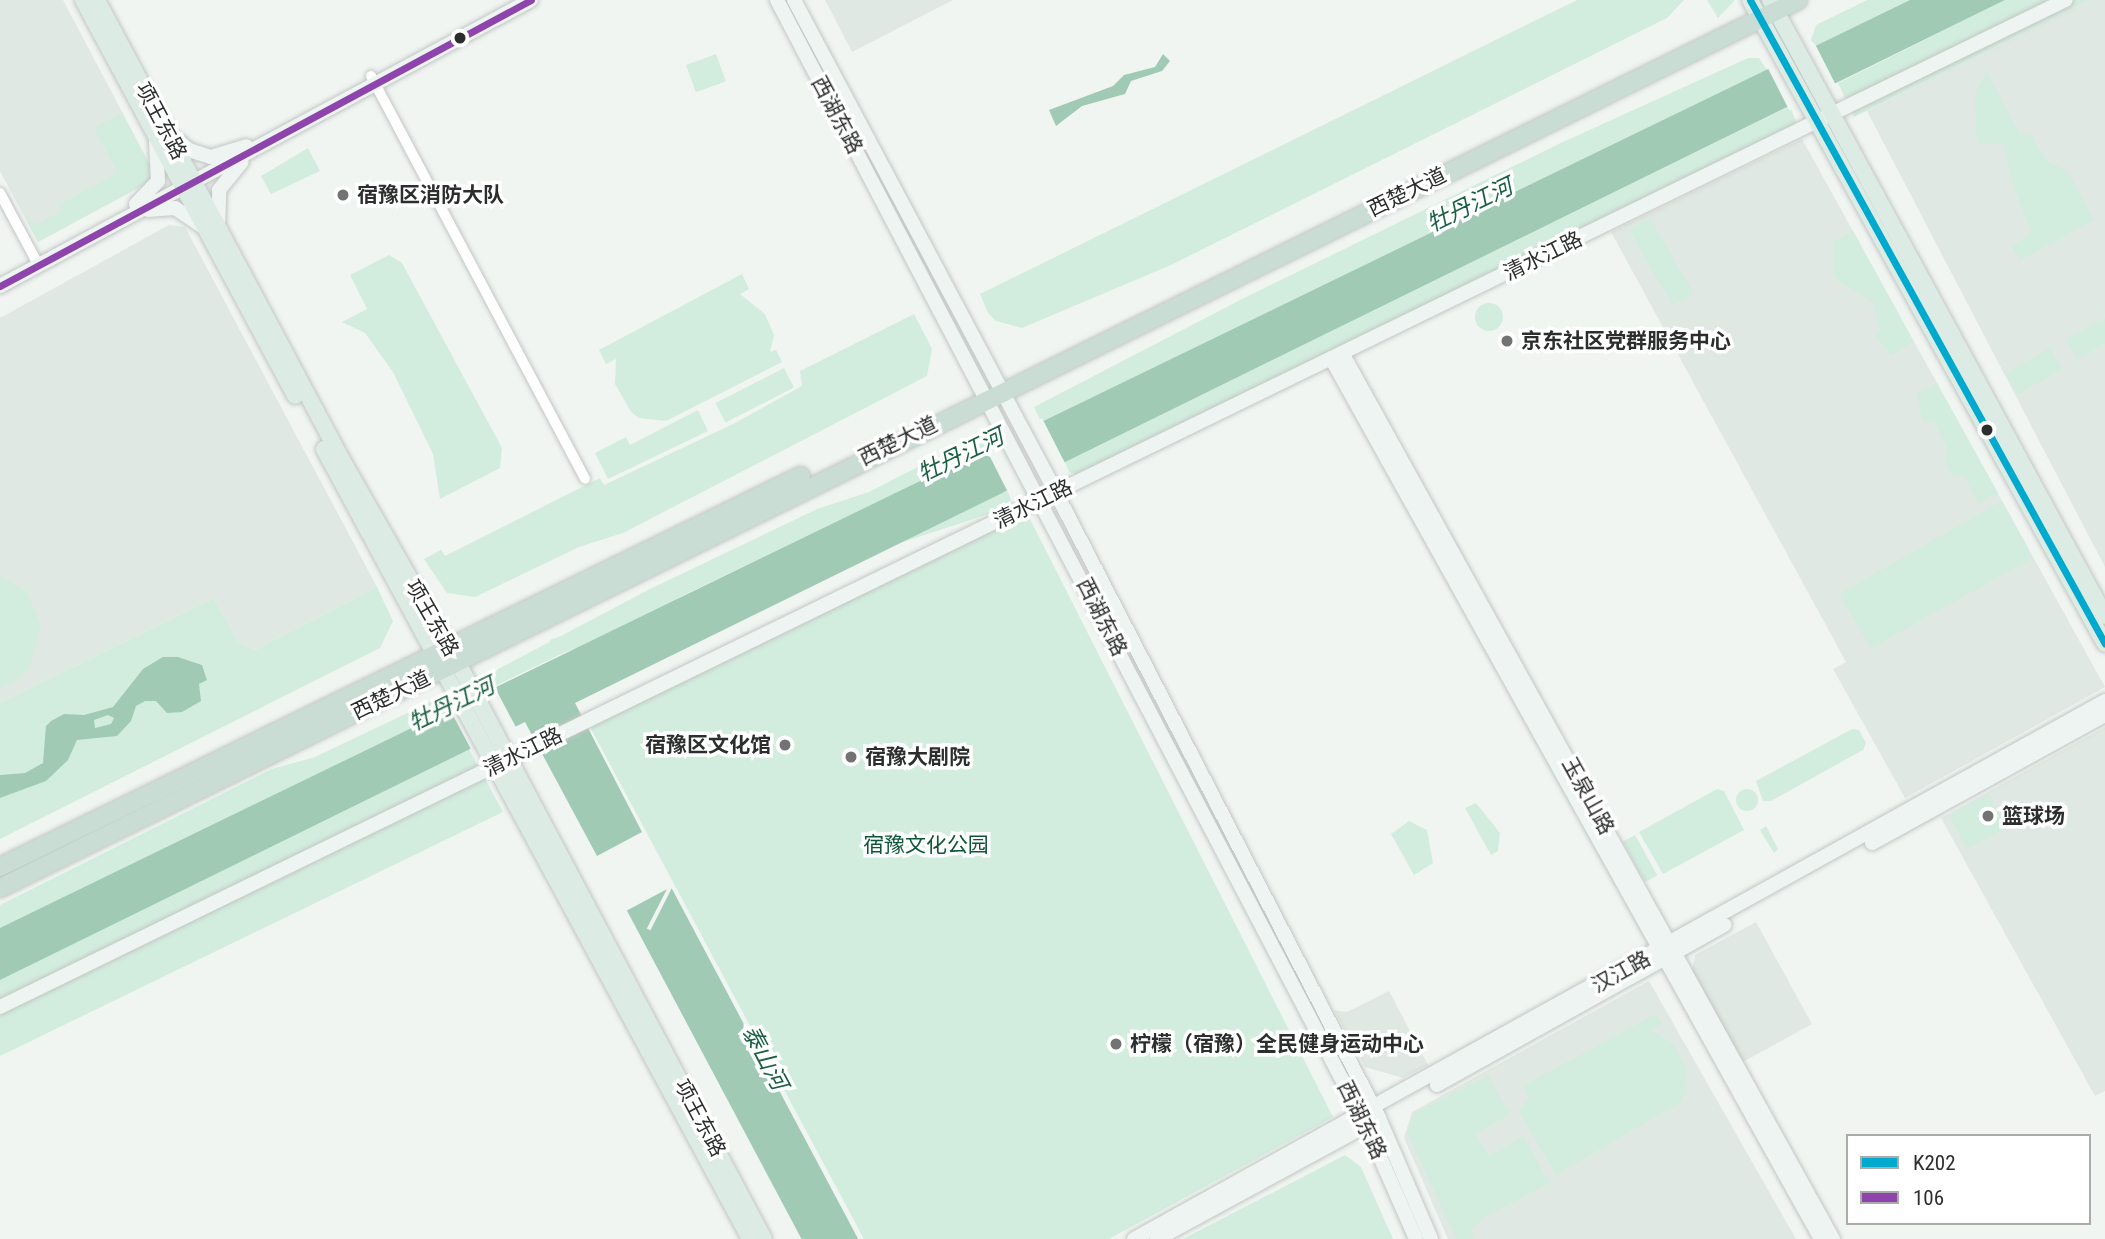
<!DOCTYPE html>
<html>
<head>
<meta charset="utf-8">
<style>
	body { margin:0 }
	#map { position:relative; width:2105px; height:1239px; overflow:hidden; background:#f0f5f2; font-family:"Roboto Condensed","Noto Sans SC",sans-serif }
	div>[style] { position:absolute }
	[style*='--x'] { left:calc(var(--x)*1px); top:calc(var(--y)*1px); width:calc(var(--w)*1px); rotate:calc(var(--a)*1deg) }
	.built>* { inset:0; background:#dfe8e2 }
	.green>* { inset:0; background:#d2edde; transform-origin:0 0 }
	.round { border-radius:50% }
	.water>* { inset:0; background:#a0cab4; transform-origin:0 0 }
	.pier>* { inset:0; background:#f0f5f2; transform-origin:0 0 }
	.roads { filter:drop-shadow(0 0 2px #c3c6c4) drop-shadow(0 0 2px #c3c6c4) }
	.street>* { height:10px; margin:-5px; padding:0 5px; transform-origin:5px; border-radius:5px; background:#fdfefd }
	.secondary>* { height:14px; margin:-7px; padding:0 7px; transform-origin:7px; border-radius:7px; background:#edf4f1 }
	.primary>* { height:16px; margin:-8px; padding:0 8px; transform-origin:8px; border-radius:8px; background:#ddebe5 }
	.highway>* { height:18px; margin:-9px; padding:0 9px; transform-origin:9px; border-radius:9px; background:#c9ddd5 }
	.bus-1>* { height:7px; margin:-3.5px; padding:0 3.5px; transform-origin:3.5px; border-radius:3.5px; background:#00a9ce }
	.bus-2>* { height:7px; margin:-3.5px; padding:0 3.5px; transform-origin:3.5px; border-radius:3.5px; background:#8e44ad }
	.dots>* { width:19px; height:19px; translate:-50% -50%; box-sizing:border-box; border:4px solid #fff; border-radius:50% }
	span { translate:-50% -50%; white-space:nowrap; text-align:center; line-height:1.15; -webkit-text-stroke:7px #fff; paint-order:stroke }
	.street-label { font-size:21px; color:#2c2e2d }
	.poi-label { font-size:21px; color:#2c2e2d; font-weight:700 }
	.left { translate:0 -50%; text-align:left }
	.right { translate:-100% -50%; text-align:right }
	.park-label { font-size:21px; color:#0c563a }
	.water-label { font-size:23px; color:#195f42; font-style:italic }
	.legend { position:absolute; left:1846px; top:1134px; width:245px; height:91px; box-sizing:border-box; background:#fff; border:2px solid #ababab; margin:0; padding:9px 12px; list-style:none; font-size:21px; color:#2c2e2d }
	.legend li { display:flex; align-items:center; gap:14px; height:35px }
	.legend b { width:35px; border:2px solid #ababab }
</style>
</head>
<body>
<div id="map">
	<div class="built">
		<div style="clip-path:polygon(0 0,63px 0,157px 178px,38px 242px,0 171px)"></div>
		<div style="clip-path:polygon(825px 0,953px 0,852px 52px)"></div>
		<div style="clip-path:polygon(2090px 0,2105px 0,2105px 567px,1867px 111px)"></div>
		<div style="clip-path:polygon(1802px 139px,2105px 687px,1905px 798px,1833px 669px,1846px 662px,1611px 232px)"></div>
		<div style="clip-path:polygon(169px 225px,185px 227px,377px 587px,255px 650px,238px 642px,214px 598px,0 703px,0 318px)"></div>
		<div style="clip-path:polygon(2105px 727px,2105px 1091px,2095px 1096px,1941px 818px)"></div>
		<div style="clip-path:polygon(1756px 922px,1812px 1024px,1743px 1062px,1692px 970px,1695px 955px)"></div>
		<div style="clip-path:polygon(1649px 981px,1796px 1239px,1448px 1239px,1404px 1138px,1412px 1112px)"></div>
		<div style="clip-path:polygon(1389px 991px,1428px 1065px,1403px 1078px,1365px 1067px,1334px 1010px,1347px 1012px)"></div>
	</div>
	<div class="green">
		<div style="clip-path:polygon(1577px 0,1684px 0,1667px 18px,1171px 265px,1022px 328px,996px 321px,988px 313px,980px 294px)"></div>
		<div style="clip-path:polygon(1707px 0,1734px 0,1734px 1px,1718px 18px)"></div>
		<div style="clip-path:polygon(1867px 0,1910px 0,1817px 47px,1811px 40px,1816px 25px)"></div>
		<div style="clip-path:polygon(2005px 0,2090px 0,1854px 117px,1838px 83px)"></div>
		<div style="left:716px;top:54px;width:29px;height:32px;rotate:70deg"></div>
		<div style="clip-path:polygon(1748px 58px,1759px 58px,1767px 70px,1041px 422px,1034px 407px,1242px 299px,1563px 142px)"></div>
		<div style="clip-path:polygon(1987px 71px,2021px 136px,2030px 132px,2046px 161px,2067px 170px,2094px 220px,2020px 260px,2012px 246px,2032px 232px,2016px 194px,2003px 143px,1980px 145px,1976px 132px,1975px 95px)"></div>
		<div style="clip-path:polygon(1790px 106px,1796px 122px,1794px 128px,1081px 476px,1069px 472px,1065px 462px)"></div>
		<div style="clip-path:polygon(122px 113px,156px 178px,38px 242px,26px 219px,38px 224px,63px 210px,60px 204px,114px 175px,117px 171px,94px 128px)"></div>
		<div style="clip-path:polygon(308px 148px,320px 171px,271px 194px,261px 176px)"></div>
		<div style="left:1650px;top:218px;width:87px;height:24px;rotate:60deg"></div>
		<div style="clip-path:polygon(1853px 231px,1914px 342px,1891px 355px,1875px 335px,1880px 331px,1873px 302px,1838px 281px,1833px 272px,1833px 242px)"></div>
		<div style="clip-path:polygon(389px 255px,402px 263px,502px 448px,500px 468px,440px 499px,433px 454px,393px 372px,365px 333px,342px 322px,367px 309px,350px 275px)"></div>
		<div style="clip-path:polygon(742px 274px,749px 289px,740px 294px,765px 314px,774px 335px,770px 352px,776px 350px,782px 362px,666px 421px,639px 418px,631px 412px,615px 384px,616px 359px,606px 364px,599px 350px)"></div>
		<div class="round" style="left:1475px;top:303px;width:28px;height:28px"></div>
		<div style="clip-path:polygon(914px 314px,932px 349px,927px 376px,623px 533px,579px 547px,475px 597px,447px 593px,424px 559px,441px 550px,445px 556px,600px 478px,604px 485px,733px 424px,802px 386px,800px 371px)"></div>
		<div style="clip-path:polygon(2105px 318px,2105px 343px,2077px 359px,2066px 339px)"></div>
		<div style="left:2050px;top:348px;width:24px;height:51px;rotate:60deg"></div>
		<div style="left:784px;top:368px;width:22px;height:77px;rotate:63deg"></div>
		<div style="clip-path:polygon(1937px 383px,1998px 493px,1979px 503px,1964px 476px,1952px 475px,1944px 461px,1948px 450px,1935px 424px,1923px 421px,1916px 394px)"></div>
		<div style="clip-path:polygon(698px 410px,708px 431px,608px 479px,595px 453px,626px 437px,630px 445px)"></div>
		<div style="clip-path:polygon(980px 435px,987px 449px,493px 687px,491px 677px,498px 669px,650px 589px,817px 509px,869px 492px)"></div>
		<div style="left:1008px;top:491px;width:16px;height:482px;rotate:72deg"></div>
		<div style="clip-path:polygon(2002px 501px,2029px 550px,2029px 560px,1871px 648px,1839px 594px)"></div>
		<div style="clip-path:polygon(1020px 517px,1030px 519px,1333px 1117px,1109px 1239px,864px 1239px,590px 727px)"></div>
		<div style="clip-path:polygon(0 575px,26px 591px,41px 624px,31px 663px,20px 678px,0 689px)"></div>
		<div style="clip-path:polygon(377px 587px,393px 621px,380px 648px,0 839px,0 703px,214px 598px,238px 642px,255px 650px)"></div>
		<div style="clip-path:polygon(441px 697px,503px 812px,0 1056px,0 905px,272px 769px,315px 757px)"></div>
		<div style="clip-path:polygon(1852px 729px,1859px 730px,1866px 743px,1863px 750px,1771px 801px,1763px 801px,1756px 781px)"></div>
		<div style="clip-path:polygon(1717px 789px,1724px 791px,1744px 830px,1663px 874px,1639px 832px)"></div>
		<div class="round" style="left:1736px;top:789px;width:22px;height:22px"></div>
		<div style="left:1989px;top:794px;width:38px;height:45px;rotate:62deg"></div>
		<div style="clip-path:polygon(1476px 803px,1500px 833px,1498px 851px,1491px 855px,1465px 808px)"></div>
		<div style="clip-path:polygon(1409px 821px,1427px 830px,1433px 863px,1414px 875px,1391px 834px)"></div>
		<div style="clip-path:polygon(1766px 826px,1778px 849px,1774px 853px,1760px 830px)"></div>
		<div style="left:1635px;top:835px;width:46px;height:14px;rotate:61deg"></div>
		<div style="clip-path:polygon(1656px 1014px,1662px 1023px,1651px 1030px,1673px 1044px,1686px 1067px,1685px 1091px,1680px 1102px,1556px 1175px,1519px 1111px,1529px 1098px,1523px 1086px)"></div>
		<div style="clip-path:polygon(1488px 1075px,1510px 1114px,1476px 1134px,1489px 1156px,1524px 1136px,1549px 1183px,1483px 1218px,1471px 1229px,1475px 1239px,1457px 1239px,1407px 1133px,1415px 1113px)"></div>
		<div style="clip-path:polygon(1345px 1155px,1361px 1167px,1393px 1239px,1183px 1239px)"></div>
	</div>
	<div class="water">
		<div style="clip-path:polygon(1910px 0,2005px 0,575px 703px,642px 832px,597px 856px,525px 722px,0 980px,0 928px)"></div>
		<div style="clip-path:polygon(1163px 54px,1170px 61px,1162px 71px,1131px 81px,1125px 94px,1082px 106px,1056px 126px,1049px 110px,1113px 86px,1124px 75px,1155px 67px)"></div>
		<div style="clip-path:polygon(evenodd,163px 657px,178px 657px,202px 665px,207px 680px,199px 684px,201px 701px,182px 712px,167px 713px,156px 701px,145px 701px,136px 706px,131px 721px,117px 736px,77px 740px,68px 760px,46px 781px,0 798px,0 775px,25px 773px,43px 763px,46px 726px,51px 721px,64px 714px,84px 715px,113px 707px,143px 669px,163px 657px,108px 715px,114px 718px,111px 724px,95px 728px,94px 720px,108px 715px)"></div>
		<div style="left:671px;top:887px;width:399px;height:50px;rotate:62deg"></div>
	</div>
	<div class="pier">
		<div style="left:1815px;top:44px;width:48px;height:53px;rotate:63deg"></div>
		<div style="left:1042px;top:418px;width:54px;height:64px;rotate:63deg"></div>
		<div style="left:493px;top:684px;width:52px;height:50px;rotate:62deg"></div>
		<div style="left:670px;top:883px;width:4px;height:51px;rotate:27deg"></div>
	</div>
	<div class="roads">
		<div class="street">
			<div style="--x:371;--y:76;--w:456;--a:62"></div>
			<div style="--x:0;--y:193;--w:83;--a:61.9"></div>
		</div>
		<div class="secondary">
			<div style="--x:777;--y:0;--w:1270;--a:62.37"></div>
			<div style="--x:1366;--y:1125;--w:124;--a:66.3"></div>
			<div style="--x:794;--y:0;--w:545;--a:61.98"></div>
			<div style="--x:1050;--y:481;--w:717;--a:62.68"></div>
			<div style="--x:1379;--y:1118;--w:132;--a:66.7"></div>
			<div style="--x:172;--y:136;--w:22;--a:39"></div>
			<div style="--x:189;--y:150;--w:23;--a:18"></div>
			<div style="--x:211;--y:157;--w:37;--a:-17"></div>
			<div style="--x:136;--y:204;--w:32;--a:-46"></div>
			<div style="--x:158;--y:181;--w:38;--a:-93"></div>
			<div style="--x:148;--y:210;--w:27;--a:-4"></div>
			<div style="--x:175;--y:208;--w:32;--a:34"></div>
			<div style="--x:218;--y:228;--w:38;--a:-88"></div>
			<div style="--x:219;--y:190;--w:36;--a:-51"></div>
			<div style="--x:0;--y:286;--w:603;--a:-28.31"></div>
			<div style="--x:1342;--y:353;--w:1013;--a:61.01"></div>
			<div style="--x:1331;--y:358;--w:1008;--a:60.92"></div>
			<div style="--x:1872;--y:843;--w:266;--a:-28.8"></div>
			<div style="--x:0;--y:1007;--w:2298;--a:-25.99"></div>
			<div style="--x:1437;--y:1085;--w:329;--a:-29.1"></div>
			<div style="--x:1134;--y:1239;--w:1110;--a:-28.99"></div>
			<div style="--x:1157;--y:1239;--w:247;--a:-28.5"></div>
		</div>
		<div class="primary">
			<div style="--x:83;--y:0;--w:449;--a:61.8"></div>
			<div style="--x:97;--y:0;--w:519;--a:61.95"></div>
			<div style="--x:341;--y:458;--w:234;--a:60.3"></div>
			<div style="--x:457;--y:661;--w:654;--a:62.03"></div>
			<div style="--x:1750;--y:0;--w:735;--a:61.13"></div>
			<div style="--x:1770;--y:0;--w:701;--a:61.46"></div>
			<div style="--x:324;--y:449;--w:898;--a:61.66"></div>
		</div>
		<div class="highway">
			<div style="--x:0;--y:867;--w:891;--a:-26.02"></div>
			<div style="--x:0;--y:888;--w:2005;--a:-26.28"></div>
		</div>
	</div>
	<div class="bus-1">
		<div style="--x:1750;--y:0;--w:735;--a:61.13"></div>
	</div>
	<div class="bus-2">
		<div style="--x:0;--y:286;--w:603;--a:-28.31"></div>
	</div>
	<div class="dots">
		<div style="left:460px;top:38px;background:#2c2e2d"></div>
		<div style="left:343px;top:195px;background:#717472"></div>
		<div style="left:1507px;top:341px;background:#717472"></div>
		<div style="left:1987px;top:430px;background:#2c2e2d"></div>
		<div style="left:785px;top:745px;background:#717472"></div>
		<div style="left:851px;top:757px;background:#717472"></div>
		<div style="left:1988px;top:816px;background:#717472"></div>
		<div style="left:1116px;top:1044px;background:#717472"></div>
	</div>
	<div class="street-label">
		<span style="left:837px;top:115px;rotate:62deg">西湖东路</span>
		<span style="left:161px;top:121px;rotate:62deg">项王东路</span>
		<span style="left:1407px;top:192px;rotate:-26deg">西楚大道</span>
		<span style="left:1543px;top:256px;rotate:-26deg">清水江路</span>
		<span style="left:898px;top:441px;rotate:-26deg">西楚大道</span>
		<span style="left:1033px;top:504px;rotate:-26deg">清水江路</span>
		<span style="left:1102px;top:617px;rotate:63deg">西湖东路</span>
		<span style="left:432px;top:618px;rotate:60deg">项王东路</span>
		<span style="left:391px;top:695px;rotate:-26deg">西楚大道</span>
		<span style="left:523px;top:752px;rotate:-26deg">清水江路</span>
		<span style="left:1588px;top:796px;rotate:61deg">玉泉山路</span>
		<span style="left:1621px;top:972px;rotate:-29deg">汉江路</span>
		<span style="left:700px;top:1118px;rotate:62deg">项王东路</span>
		<span style="left:1362px;top:1120px;rotate:64deg">西湖东路</span>
	</div>
	<div class="poi-label">
		<span class="left" style="left:357px;top:195px">宿豫区消防大队</span>
		<span class="left" style="left:1521px;top:341px">京东社区党群服务中心</span>
		<span class="right" style="left:771px;top:745px">宿豫区文化馆</span>
		<span class="left" style="left:865px;top:757px">宿豫大剧院</span>
		<span class="left" style="left:2002px;top:816px">篮球场</span>
		<span class="left" style="left:1130px;top:1044px">柠檬（宿豫）全民健身运动中心</span>
	</div>
	<div class="park-label">
		<span style="left:926px;top:845px">宿豫文化公园</span>
	</div>
	<div class="water-label">
		<span style="left:1470px;top:206px;rotate:-26deg">牡丹江河</span>
		<span style="left:961px;top:456px;rotate:-26deg">牡丹江河</span>
		<span style="left:452px;top:705px;rotate:-26deg">牡丹江河</span>
		<span style="left:764px;top:1058px;rotate:62deg">泰山河</span>
	</div>
	<ul class="legend">
	<li><b style="height:9px;background:#00a9ce"></b>K202</li>
	<li><b style="height:9px;background:#8e44ad"></b>106</li>
	</ul>
</div>
</body>
</html>
